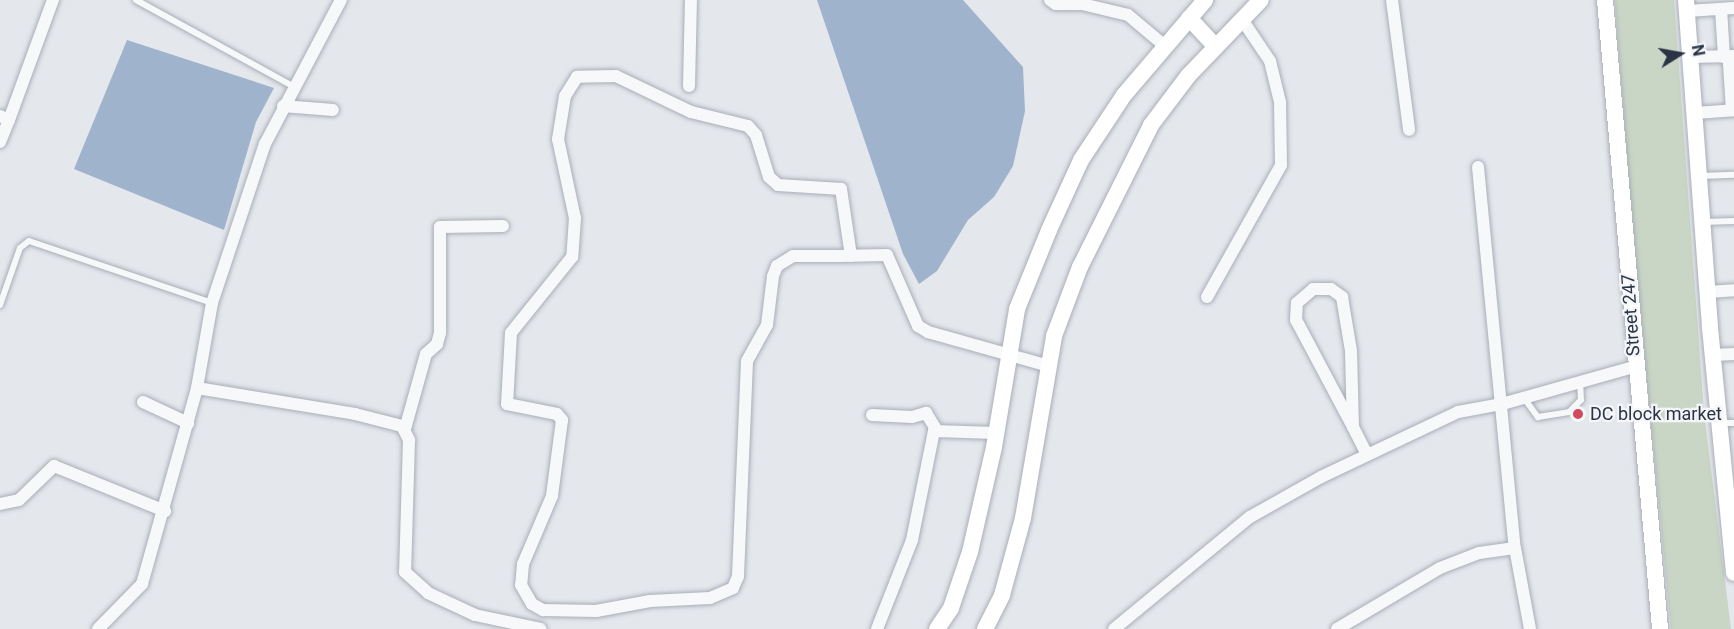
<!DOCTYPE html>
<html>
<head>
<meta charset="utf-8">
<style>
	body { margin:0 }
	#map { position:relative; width:1734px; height:629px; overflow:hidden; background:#e4e7ec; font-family:Roboto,sans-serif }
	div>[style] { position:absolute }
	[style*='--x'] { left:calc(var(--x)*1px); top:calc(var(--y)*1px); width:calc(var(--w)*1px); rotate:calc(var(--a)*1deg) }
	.green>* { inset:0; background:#c9d6c5 }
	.water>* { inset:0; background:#9fb4cc }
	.roads { filter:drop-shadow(0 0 2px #a9aeb7) drop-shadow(0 0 2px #a9aeb7) }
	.lane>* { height:6px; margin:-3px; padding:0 3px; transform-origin:3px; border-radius:3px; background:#f7f8fa }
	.street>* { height:12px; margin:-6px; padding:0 6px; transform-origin:6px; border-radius:6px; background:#f7f8fa }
	.secondary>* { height:16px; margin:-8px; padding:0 8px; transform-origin:8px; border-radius:8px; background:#fff }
	.dots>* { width:16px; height:16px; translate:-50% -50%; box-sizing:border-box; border:3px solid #f4f6f9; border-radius:50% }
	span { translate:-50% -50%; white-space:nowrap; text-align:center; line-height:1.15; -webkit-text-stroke:4.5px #f4f6f9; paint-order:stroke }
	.street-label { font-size:18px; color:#2b3445 }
	.poi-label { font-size:18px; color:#2b3445 }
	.left { translate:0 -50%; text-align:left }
	.north { position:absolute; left:1650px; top:24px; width:60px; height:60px; -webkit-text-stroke:4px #f4f6f9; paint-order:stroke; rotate:79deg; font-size:16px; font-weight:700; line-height:24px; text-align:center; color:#2b3445 }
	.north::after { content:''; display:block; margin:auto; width:21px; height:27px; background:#2b3445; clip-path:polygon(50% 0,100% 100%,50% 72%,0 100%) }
</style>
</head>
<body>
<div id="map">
	<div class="green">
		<div style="clip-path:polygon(1615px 0,1674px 0,1704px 413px,1731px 629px,1671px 629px,1632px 227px)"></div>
	</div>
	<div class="water">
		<div style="clip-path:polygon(817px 0,963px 0,1023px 67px,1025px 111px,1013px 166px,994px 197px,968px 220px,937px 271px,919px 284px,903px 254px)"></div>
		<div style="clip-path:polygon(127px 40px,274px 88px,256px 122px,224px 230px,74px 169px)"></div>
	</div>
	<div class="roads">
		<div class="lane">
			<div style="--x:136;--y:0;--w:180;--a:28.8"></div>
			<div style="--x:1700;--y:176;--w:34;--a:-2"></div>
			<div style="--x:1703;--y:222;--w:31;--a:-2"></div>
			<div style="--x:0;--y:305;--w:60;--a:-70.7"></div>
			<div style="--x:20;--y:248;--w:11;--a:-38"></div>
			<div style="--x:29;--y:241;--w:193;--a:18.7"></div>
			<div style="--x:1524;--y:398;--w:24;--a:54"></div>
			<div style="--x:1538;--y:417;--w:31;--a:-9"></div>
			<div style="--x:1569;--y:412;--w:17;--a:-45"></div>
			<div style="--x:1581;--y:400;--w:17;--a:-93"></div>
			<div style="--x:1721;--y:423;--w:13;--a:0"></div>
		</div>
		<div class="street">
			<div style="--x:1050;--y:0;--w:7;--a:34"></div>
			<div style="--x:1056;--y:4;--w:26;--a:0"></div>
			<div style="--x:1082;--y:4;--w:47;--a:13.4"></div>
			<div style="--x:1128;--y:15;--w:48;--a:40"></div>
			<div style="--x:1392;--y:0;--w:131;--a:82.5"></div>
			<div style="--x:1721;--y:9;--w:48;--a:86.4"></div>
			<div style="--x:1687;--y:11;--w:47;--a:-3.7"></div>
			<div style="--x:1690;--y:57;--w:44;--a:-1.3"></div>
			<div style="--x:1729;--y:64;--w:46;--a:86.3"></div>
			<div style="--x:689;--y:86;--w:86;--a:-88.7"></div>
			<div style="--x:283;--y:106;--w:50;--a:4.6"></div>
			<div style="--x:1695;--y:113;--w:39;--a:-4"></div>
			<div style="--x:0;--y:116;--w:10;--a:24"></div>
			<div style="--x:9;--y:120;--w:128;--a:-69.9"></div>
			<div style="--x:0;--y:142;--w:24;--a:-68"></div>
			<div style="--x:1478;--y:167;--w:383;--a:84.5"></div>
			<div style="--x:1515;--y:548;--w:82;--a:79.5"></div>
			<div style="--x:851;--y:256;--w:68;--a:-98.5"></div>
			<div style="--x:841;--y:189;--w:63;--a:-176.4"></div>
			<div style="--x:778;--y:185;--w:12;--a:-138"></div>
			<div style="--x:769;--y:177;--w:44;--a:-107.2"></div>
			<div style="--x:756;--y:135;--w:12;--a:-132"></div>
			<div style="--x:748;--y:126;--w:59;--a:-166.2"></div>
			<div style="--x:691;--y:112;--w:83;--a:-154.4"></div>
			<div style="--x:616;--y:76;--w:39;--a:179"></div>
			<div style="--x:577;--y:77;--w:22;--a:122"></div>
			<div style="--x:565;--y:96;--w:44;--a:99.2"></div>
			<div style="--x:558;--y:139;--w:81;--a:77.9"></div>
			<div style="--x:575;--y:218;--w:39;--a:94"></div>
			<div style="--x:572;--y:257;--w:97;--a:128.8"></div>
			<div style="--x:511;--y:333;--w:71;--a:93.2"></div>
			<div style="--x:507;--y:404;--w:51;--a:11.3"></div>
			<div style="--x:557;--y:414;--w:8;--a:50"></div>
			<div style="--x:562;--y:420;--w:77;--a:97.5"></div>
			<div style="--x:552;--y:496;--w:74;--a:113.1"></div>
			<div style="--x:523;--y:564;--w:21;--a:95"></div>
			<div style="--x:521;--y:585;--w:22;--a:60"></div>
			<div style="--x:532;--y:604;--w:13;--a:29"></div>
			<div style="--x:543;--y:610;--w:53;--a:1.1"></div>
			<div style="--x:596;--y:611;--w:55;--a:-10.5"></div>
			<div style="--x:650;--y:601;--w:60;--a:-2.9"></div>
			<div style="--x:710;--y:598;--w:25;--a:-23"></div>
			<div style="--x:733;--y:588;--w:13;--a:-67"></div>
			<div style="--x:738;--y:576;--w:215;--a:-87.6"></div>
			<div style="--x:747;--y:361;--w:41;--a:-60.9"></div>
			<div style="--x:767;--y:325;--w:49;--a:-83"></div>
			<div style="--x:773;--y:276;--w:11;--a:-68"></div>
			<div style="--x:777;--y:266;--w:19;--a:-32"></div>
			<div style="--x:793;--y:256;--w:46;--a:0"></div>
			<div style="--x:839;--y:256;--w:48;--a:-1.2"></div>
			<div style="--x:887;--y:255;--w:77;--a:66.4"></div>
			<div style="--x:918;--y:326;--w:12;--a:31"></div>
			<div style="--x:928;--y:332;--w:126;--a:15.7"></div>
			<div style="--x:1708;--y:292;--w:26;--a:-4"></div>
			<div style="--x:1207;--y:297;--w:151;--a:-60.7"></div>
			<div style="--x:1281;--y:165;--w:63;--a:-90.9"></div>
			<div style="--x:1280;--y:102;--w:42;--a:-103.7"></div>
			<div style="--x:1270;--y:61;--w:52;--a:-124"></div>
			<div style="--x:1714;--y:355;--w:20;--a:-3"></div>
			<div style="--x:197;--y:388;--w:160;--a:9.3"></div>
			<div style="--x:355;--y:414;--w:49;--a:14.3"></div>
			<div style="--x:402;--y:426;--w:16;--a:63"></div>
			<div style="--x:409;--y:440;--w:132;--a:91.7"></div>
			<div style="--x:405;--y:572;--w:31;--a:42"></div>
			<div style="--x:428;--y:593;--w:52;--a:25.1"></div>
			<div style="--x:475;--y:615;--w:67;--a:12"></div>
			<div style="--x:143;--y:402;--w:50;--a:25"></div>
			<div style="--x:872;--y:415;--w:40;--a:2.9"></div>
			<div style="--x:912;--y:417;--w:15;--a:-16"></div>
			<div style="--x:926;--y:413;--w:19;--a:58"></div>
			<div style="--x:1353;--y:427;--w:121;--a:-118"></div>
			<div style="--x:1296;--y:320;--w:17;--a:-87"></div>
			<div style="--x:1297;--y:303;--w:21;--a:-41"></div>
			<div style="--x:1313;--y:289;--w:18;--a:0"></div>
			<div style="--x:1331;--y:289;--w:14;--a:36"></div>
			<div style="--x:1342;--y:297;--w:55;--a:80.5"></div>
			<div style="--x:1351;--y:351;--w:76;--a:88.5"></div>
			<div style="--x:1353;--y:427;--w:30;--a:63"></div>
			<div style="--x:405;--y:429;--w:78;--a:-74.4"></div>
			<div style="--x:426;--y:354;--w:15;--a:-42"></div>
			<div style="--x:437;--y:344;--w:11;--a:-75"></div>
			<div style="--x:440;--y:333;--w:106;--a:-90"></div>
			<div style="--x:440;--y:227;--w:63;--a:-0.9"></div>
			<div style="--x:0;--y:504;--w:19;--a:-12"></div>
			<div style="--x:19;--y:500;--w:49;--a:-44.2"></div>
			<div style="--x:54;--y:466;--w:120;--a:22.1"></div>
			<div style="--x:98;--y:629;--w:63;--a:-45.6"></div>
			<div style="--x:142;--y:584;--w:204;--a:-74.3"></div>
			<div style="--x:197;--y:388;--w:86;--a:-80"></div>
			<div style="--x:212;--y:303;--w:168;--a:-71.6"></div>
			<div style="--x:265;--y:144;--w:163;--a:-62.2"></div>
			<div style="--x:877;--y:629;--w:96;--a:-68.5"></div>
			<div style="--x:912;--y:540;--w:111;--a:-78.6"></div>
			<div style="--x:934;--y:431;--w:62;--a:1.8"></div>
			<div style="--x:1114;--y:629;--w:176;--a:-39.5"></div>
			<div style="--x:1250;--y:517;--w:81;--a:-29.4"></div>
			<div style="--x:1321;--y:477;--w:152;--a:-25.4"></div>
			<div style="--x:1458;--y:412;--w:45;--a:-10.3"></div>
			<div style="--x:1502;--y:404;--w:137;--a:-15.7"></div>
			<div style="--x:1337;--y:629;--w:120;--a:-30.6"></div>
			<div style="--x:1440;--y:568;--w:42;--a:-21"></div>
			<div style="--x:1479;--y:553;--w:36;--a:-8"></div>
		</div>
		<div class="secondary">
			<div style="--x:1605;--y:0;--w:631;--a:85"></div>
			<div style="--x:1686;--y:0;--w:329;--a:85.8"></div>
			<div style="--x:1710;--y:328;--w:246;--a:84.4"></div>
			<div style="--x:1189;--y:18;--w:38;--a:47"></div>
			<div style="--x:937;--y:629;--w:25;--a:-56"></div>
			<div style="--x:951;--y:608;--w:59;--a:-71.3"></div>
			<div style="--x:970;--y:552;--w:108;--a:-77.1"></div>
			<div style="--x:994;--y:447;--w:140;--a:-80.5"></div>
			<div style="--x:1017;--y:309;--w:85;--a:-67.9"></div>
			<div style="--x:1049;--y:230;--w:77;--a:-65.4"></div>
			<div style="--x:1081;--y:160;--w:78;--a:-56.5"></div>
			<div style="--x:1124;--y:95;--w:125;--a:-49.5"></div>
			<div style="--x:985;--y:629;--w:38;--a:-63"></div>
			<div style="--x:1002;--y:595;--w:80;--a:-74.7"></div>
			<div style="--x:1023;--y:518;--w:185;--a:-80.3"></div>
			<div style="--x:1054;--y:336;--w:74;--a:-69.4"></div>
			<div style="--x:1080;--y:267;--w:159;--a:-63.4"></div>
			<div style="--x:1151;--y:125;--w:61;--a:-52.9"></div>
			<div style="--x:1188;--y:76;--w:105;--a:-46.2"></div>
		</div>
	</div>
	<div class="dots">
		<div style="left:1578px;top:414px;background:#d1495b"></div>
	</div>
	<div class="street-label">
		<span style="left:1631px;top:315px;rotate:-94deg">Street 247</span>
	</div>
	<div class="poi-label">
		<span class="left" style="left:1590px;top:414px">DC block market</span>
	</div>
	<div class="north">N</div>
</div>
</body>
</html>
